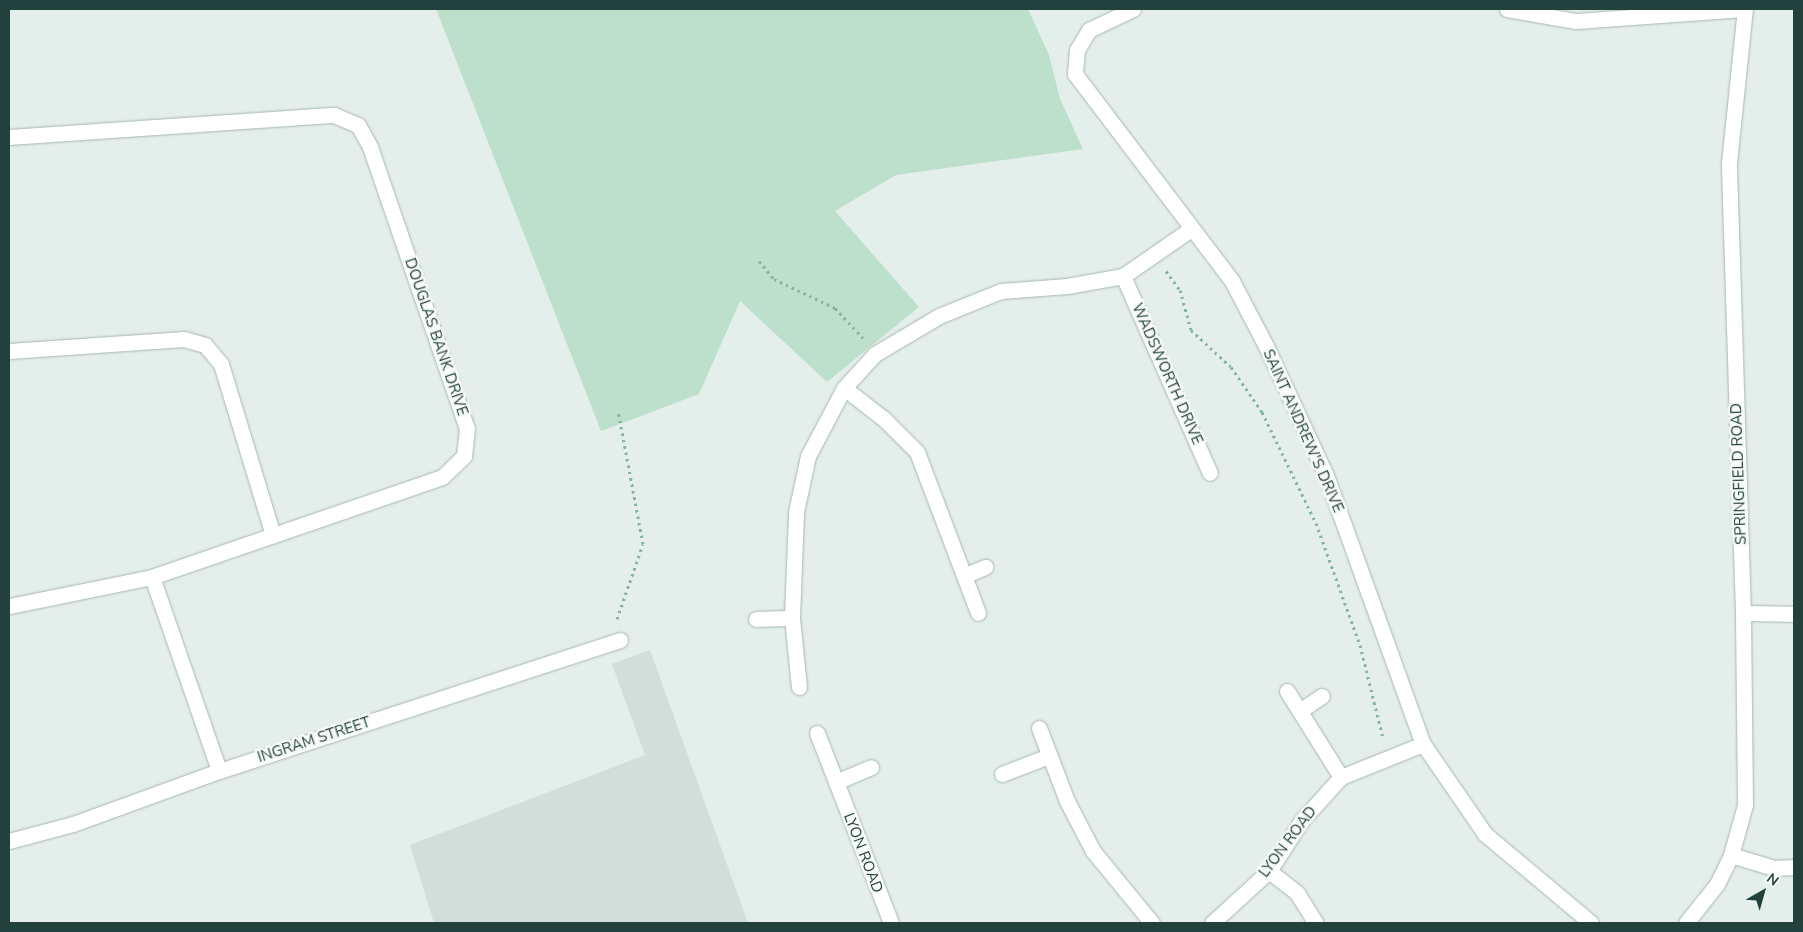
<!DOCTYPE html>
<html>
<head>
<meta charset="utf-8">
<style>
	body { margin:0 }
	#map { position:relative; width:1803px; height:932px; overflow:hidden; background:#e4eeeb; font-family:"Nunito Sans",sans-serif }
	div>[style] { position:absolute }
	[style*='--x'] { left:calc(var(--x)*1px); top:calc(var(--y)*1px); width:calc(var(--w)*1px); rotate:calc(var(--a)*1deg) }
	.built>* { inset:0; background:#d2deda }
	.green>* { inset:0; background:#bce0cb }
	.path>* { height:3px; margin-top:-1.5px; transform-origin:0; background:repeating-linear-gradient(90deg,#83b3ab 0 2.5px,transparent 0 6.5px) }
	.roads { filter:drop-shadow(0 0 1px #a6b7b3) drop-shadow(0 0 1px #a6b7b3) }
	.minor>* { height:15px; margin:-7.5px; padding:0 7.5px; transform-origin:7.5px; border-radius:7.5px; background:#fff }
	span { translate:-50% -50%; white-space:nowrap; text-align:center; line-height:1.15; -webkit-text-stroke:5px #f5faf8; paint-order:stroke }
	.street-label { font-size:15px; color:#22413d }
	.frame { position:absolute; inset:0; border:10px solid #22413d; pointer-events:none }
	.north { position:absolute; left:1738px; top:867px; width:50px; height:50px; -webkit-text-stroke:4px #f5faf8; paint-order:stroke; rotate:38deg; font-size:14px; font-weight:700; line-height:20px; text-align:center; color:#22413d }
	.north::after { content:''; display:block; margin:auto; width:18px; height:22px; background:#22413d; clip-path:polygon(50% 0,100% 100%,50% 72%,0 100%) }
</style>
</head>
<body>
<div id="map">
	<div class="built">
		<div style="clip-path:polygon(650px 650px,748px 923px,434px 923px,410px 845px,645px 755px,612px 664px)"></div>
	</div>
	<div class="green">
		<div style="clip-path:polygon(436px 9px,1028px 9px,1049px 55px,1060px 99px,1083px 149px,896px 175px,835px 211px,919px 307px,827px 382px,740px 301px,699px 394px,601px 431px)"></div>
	</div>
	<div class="path">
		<div style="--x:759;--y:261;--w:23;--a:50"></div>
		<div style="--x:774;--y:279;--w:68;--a:25.4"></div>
		<div style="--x:835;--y:308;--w:41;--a:47"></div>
		<div style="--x:1166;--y:271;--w:24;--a:54"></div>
		<div style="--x:1180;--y:290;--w:41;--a:74.6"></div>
		<div style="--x:1191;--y:330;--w:54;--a:42.8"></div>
		<div style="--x:1231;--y:367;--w:55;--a:55.4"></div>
		<div style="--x:1262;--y:412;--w:123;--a:64.1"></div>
		<div style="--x:1316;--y:523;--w:130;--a:70.2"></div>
		<div style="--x:1360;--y:645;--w:96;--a:76.1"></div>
		<div style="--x:617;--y:619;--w:79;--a:-70.9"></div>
		<div style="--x:643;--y:544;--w:135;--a:-100.6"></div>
	</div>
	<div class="roads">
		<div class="minor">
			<div style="--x:1133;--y:9;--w:49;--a:154.5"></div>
			<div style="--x:1089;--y:30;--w:23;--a:121"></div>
			<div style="--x:1077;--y:50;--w:24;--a:95"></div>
			<div style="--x:1075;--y:74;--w:260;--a:52.8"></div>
			<div style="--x:1232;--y:281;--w:73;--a:62.4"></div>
			<div style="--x:1266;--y:346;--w:142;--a:65.1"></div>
			<div style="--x:1326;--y:475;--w:286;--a:70.2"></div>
			<div style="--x:1423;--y:744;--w:109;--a:55.4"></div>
			<div style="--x:1485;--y:834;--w:138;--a:40"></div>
			<div style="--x:1507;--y:9;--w:70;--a:9.9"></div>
			<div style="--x:1576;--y:21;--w:168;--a:-4.1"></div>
			<div style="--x:9;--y:137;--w:326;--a:-3.9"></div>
			<div style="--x:334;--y:115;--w:26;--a:23"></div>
			<div style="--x:358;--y:125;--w:25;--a:61"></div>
			<div style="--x:370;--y:147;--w:297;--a:71"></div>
			<div style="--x:467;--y:428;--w:28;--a:96"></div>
			<div style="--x:464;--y:456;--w:30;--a:136"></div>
			<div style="--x:442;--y:477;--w:307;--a:161"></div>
			<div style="--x:152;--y:577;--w:146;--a:168.5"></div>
			<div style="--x:1123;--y:276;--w:215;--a:66.2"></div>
			<div style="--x:9;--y:351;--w:175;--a:-3.9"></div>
			<div style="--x:184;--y:339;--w:22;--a:16"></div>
			<div style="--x:205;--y:345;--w:25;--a:50"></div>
			<div style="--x:221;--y:364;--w:179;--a:73.1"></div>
			<div style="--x:844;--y:388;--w:51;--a:37.8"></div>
			<div style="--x:884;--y:419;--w:47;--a:45"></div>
			<div style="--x:917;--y:452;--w:172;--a:69.2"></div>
			<div style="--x:966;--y:575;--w:21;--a:-23"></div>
			<div style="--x:152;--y:577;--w:205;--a:70.9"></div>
			<div style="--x:1743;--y:613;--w:51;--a:1.1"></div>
			<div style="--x:756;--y:619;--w:36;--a:-2"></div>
			<div style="--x:799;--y:687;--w:69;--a:-95.8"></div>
			<div style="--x:792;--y:618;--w:106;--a:-87.8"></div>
			<div style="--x:796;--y:512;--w:57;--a:-77.9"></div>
			<div style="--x:808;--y:456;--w:77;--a:-62.1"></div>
			<div style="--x:844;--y:388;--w:46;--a:-47.6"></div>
			<div style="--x:875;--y:354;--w:74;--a:-30.7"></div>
			<div style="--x:939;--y:316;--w:67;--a:-22"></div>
			<div style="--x:1001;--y:291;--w:66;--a:-4.3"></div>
			<div style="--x:1067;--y:286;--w:57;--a:-10.1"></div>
			<div style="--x:1123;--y:276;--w:83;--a:-34.7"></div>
			<div style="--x:1287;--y:691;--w:102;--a:57.9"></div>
			<div style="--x:1301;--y:710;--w:25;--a:-34"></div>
			<div style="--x:1039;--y:728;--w:78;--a:69"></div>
			<div style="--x:1067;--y:801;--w:56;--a:62.5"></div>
			<div style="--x:1093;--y:851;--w:93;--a:50.7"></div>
			<div style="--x:817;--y:733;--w:204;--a:68.7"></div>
			<div style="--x:1002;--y:774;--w:50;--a:-21"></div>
			<div style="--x:836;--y:782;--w:38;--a:-23"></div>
			<div style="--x:9;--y:841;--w:66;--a:-14.9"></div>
			<div style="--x:73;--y:824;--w:155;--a:-20"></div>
			<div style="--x:219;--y:771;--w:422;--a:-18.1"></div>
			<div style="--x:1731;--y:855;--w:45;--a:16.8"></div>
			<div style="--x:1774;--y:868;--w:20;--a:-3"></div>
			<div style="--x:1269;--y:871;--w:36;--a:38"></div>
			<div style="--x:1297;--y:893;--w:36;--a:58"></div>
			<div style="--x:1212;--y:923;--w:77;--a:-42.4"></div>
			<div style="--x:1269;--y:871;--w:61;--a:-57.1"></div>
			<div style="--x:1302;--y:820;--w:58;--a:-47.8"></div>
			<div style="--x:1341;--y:777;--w:88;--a:-21.9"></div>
			<div style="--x:1686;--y:923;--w:50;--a:-51.5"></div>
			<div style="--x:1717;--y:884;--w:32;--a:-64"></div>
			<div style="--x:1731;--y:855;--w:52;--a:-74.4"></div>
			<div style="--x:1745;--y:805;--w:192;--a:-90.6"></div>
			<div style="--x:1743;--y:613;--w:450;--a:-91.8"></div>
			<div style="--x:1729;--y:163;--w:155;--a:-84.1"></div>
		</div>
	</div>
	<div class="street-label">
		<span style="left:436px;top:337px;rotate:71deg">DOUGLAS BANK DRIVE</span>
		<span style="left:1167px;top:374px;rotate:66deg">WADSWORTH DRIVE</span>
		<span style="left:1303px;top:431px;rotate:66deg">SAINT ANDREW'S DRIVE</span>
		<span style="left:1739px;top:474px;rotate:-92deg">SPRINGFIELD ROAD</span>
		<span style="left:314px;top:740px;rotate:-18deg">INGRAM STREET</span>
		<span style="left:1288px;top:842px;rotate:-53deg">LYON ROAD</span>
		<span style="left:863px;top:853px;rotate:69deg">LYON ROAD</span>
	</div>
	<div class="frame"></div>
	<div class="north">N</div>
</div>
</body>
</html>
